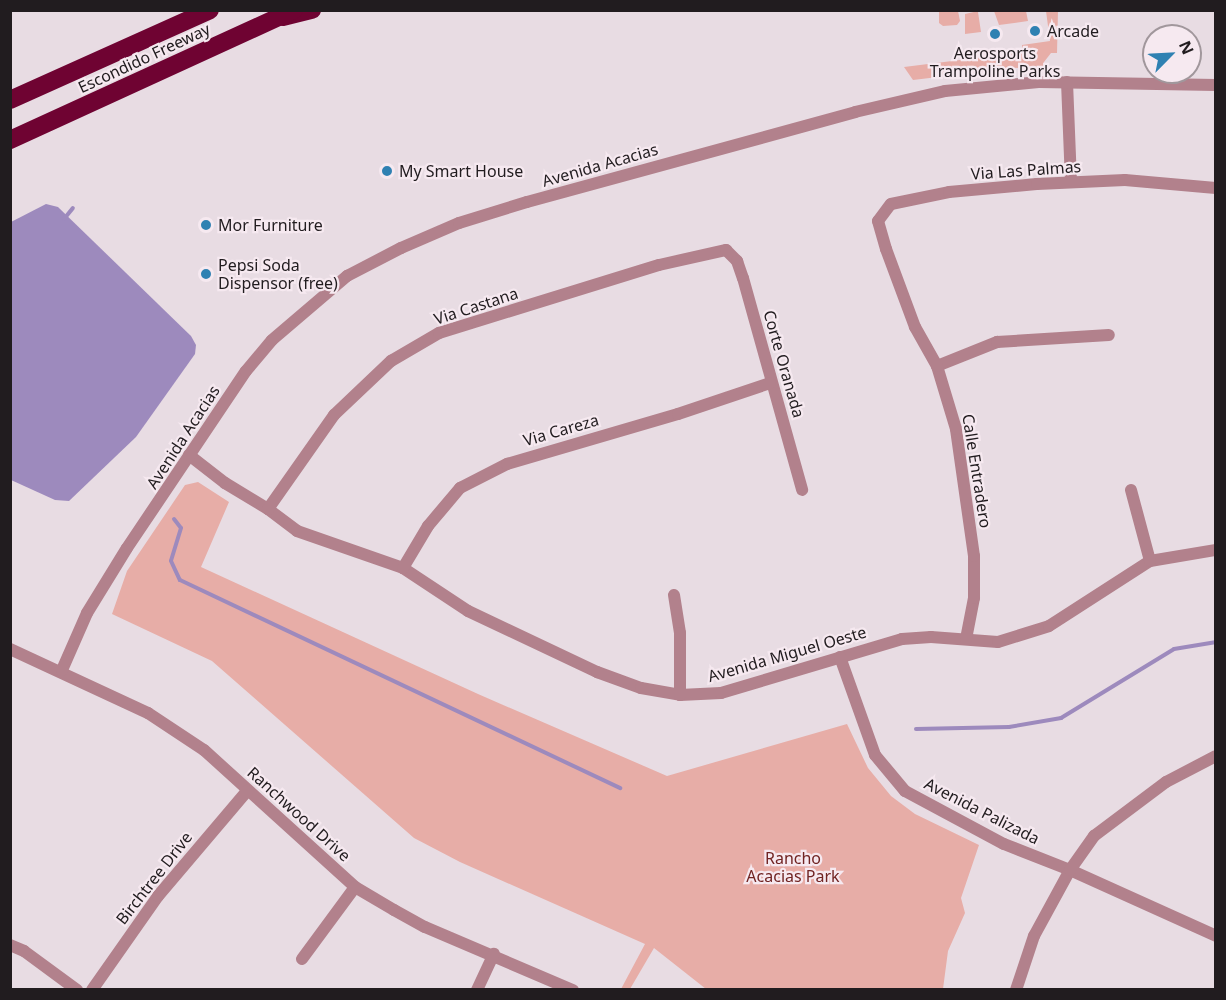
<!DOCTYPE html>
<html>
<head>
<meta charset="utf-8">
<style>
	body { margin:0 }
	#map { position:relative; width:1226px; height:1000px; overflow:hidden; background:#e8dce3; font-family:"Noto Sans",sans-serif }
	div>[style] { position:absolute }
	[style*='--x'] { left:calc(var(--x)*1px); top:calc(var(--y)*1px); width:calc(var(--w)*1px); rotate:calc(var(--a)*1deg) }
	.green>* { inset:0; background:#e7ada7 }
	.water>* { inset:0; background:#9d8abd }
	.stream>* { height:4px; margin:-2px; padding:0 2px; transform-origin:2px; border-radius:2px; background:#9d8abd }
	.minor>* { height:12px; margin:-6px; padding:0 6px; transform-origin:6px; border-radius:6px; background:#b2818c }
	.highway>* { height:18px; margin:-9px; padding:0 9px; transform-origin:9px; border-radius:9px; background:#6f0332 }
	.dots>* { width:16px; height:16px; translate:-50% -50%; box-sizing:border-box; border:3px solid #f6e9f0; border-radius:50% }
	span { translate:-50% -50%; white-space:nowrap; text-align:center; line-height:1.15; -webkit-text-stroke:4.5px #f6e9f0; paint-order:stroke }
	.poi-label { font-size:16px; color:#211c1f }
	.left { translate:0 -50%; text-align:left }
	.street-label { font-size:16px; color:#211c1f }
	.park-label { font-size:16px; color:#712423 }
	.frame { position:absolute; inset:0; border:12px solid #211c1f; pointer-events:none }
	.north { position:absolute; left:1142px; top:24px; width:60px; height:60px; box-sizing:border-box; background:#f6e9f0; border:2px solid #a1979c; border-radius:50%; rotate:66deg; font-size:16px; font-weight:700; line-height:24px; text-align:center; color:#211c1f }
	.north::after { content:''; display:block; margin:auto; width:21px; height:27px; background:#2f81b2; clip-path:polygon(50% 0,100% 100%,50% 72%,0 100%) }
</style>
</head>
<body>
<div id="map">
	<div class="green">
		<div style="clip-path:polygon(939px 11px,958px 11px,960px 21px,957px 25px,943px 26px,939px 23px)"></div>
		<div style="clip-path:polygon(978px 11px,991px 11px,978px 12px,981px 32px,965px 34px,965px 14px)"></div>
		<div style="clip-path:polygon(994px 11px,1026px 11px,1028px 21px,999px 25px)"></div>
		<div style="clip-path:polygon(1046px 11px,1058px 11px,1057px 53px,1051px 53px,1044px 62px,1044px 67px,1013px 68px,913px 80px,904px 67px,1023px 52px,1022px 45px,1050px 41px)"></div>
		<div style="clip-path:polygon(198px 482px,229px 502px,201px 567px,478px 694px,667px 776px,847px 724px,868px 768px,891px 796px,915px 814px,979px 845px,961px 898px,965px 913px,948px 951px,943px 989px,706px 989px,654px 948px,630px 989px,621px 989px,645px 944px,460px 862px,414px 838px,212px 661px,112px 614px,127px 571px,185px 485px)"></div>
	</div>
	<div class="water">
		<div style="clip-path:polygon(46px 204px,58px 207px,191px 336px,196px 345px,195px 354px,136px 437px,69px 501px,55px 500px,11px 480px,11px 222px)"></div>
	</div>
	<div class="stream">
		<div style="--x:64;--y:219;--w:14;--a:-51"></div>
		<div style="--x:174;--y:519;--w:11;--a:52"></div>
		<div style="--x:181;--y:528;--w:34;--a:107"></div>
		<div style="--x:171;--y:561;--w:21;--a:65"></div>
		<div style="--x:180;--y:580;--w:487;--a:25.3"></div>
		<div style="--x:916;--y:729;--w:93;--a:-1.2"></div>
		<div style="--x:1009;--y:727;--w:53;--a:-9.8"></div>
		<div style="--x:1061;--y:718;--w:132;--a:-31.4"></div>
		<div style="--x:1174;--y:649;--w:43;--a:-9.5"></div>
	</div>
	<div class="minor">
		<div style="--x:1067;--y:82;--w:100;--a:87.7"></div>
		<div style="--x:937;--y:366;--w:65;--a:-21.8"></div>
		<div style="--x:997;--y:342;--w:112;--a:-3.6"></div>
		<div style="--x:189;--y:455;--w:46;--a:37.9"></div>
		<div style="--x:225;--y:483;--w:50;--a:31.2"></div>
		<div style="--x:268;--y:509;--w:36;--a:37"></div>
		<div style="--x:297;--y:531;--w:112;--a:19.2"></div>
		<div style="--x:403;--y:568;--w:78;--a:33.5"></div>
		<div style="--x:468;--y:611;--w:143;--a:25.3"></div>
		<div style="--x:597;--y:672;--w:47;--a:20"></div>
		<div style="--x:641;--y:688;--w:40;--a:10"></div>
		<div style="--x:680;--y:695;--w:41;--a:-2.8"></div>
		<div style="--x:721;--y:693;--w:189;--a:-16.6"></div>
		<div style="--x:902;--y:639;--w:29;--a:-4"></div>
		<div style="--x:931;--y:637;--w:67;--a:4.3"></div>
		<div style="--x:998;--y:642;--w:53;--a:-17.4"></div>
		<div style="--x:1049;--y:626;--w:120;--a:-32.8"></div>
		<div style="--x:1150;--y:561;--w:67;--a:-9.5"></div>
		<div style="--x:1131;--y:490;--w:73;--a:75"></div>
		<div style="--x:268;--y:509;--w:115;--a:-54.9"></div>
		<div style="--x:334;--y:415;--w:79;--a:-43.5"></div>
		<div style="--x:391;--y:361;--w:56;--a:-30.3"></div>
		<div style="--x:439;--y:333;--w:230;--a:-17.2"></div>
		<div style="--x:659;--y:265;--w:69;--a:-12.6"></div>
		<div style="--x:726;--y:250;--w:16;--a:45"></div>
		<div style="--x:737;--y:261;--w:18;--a:71"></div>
		<div style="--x:743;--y:278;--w:220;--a:74.4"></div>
		<div style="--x:403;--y:568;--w:49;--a:-59.2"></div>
		<div style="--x:428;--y:526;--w:50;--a:-49.9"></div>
		<div style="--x:460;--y:488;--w:53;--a:-27.1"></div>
		<div style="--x:507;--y:464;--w:178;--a:-16.3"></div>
		<div style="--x:678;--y:414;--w:97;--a:-18.6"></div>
		<div style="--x:674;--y:595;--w:38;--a:81"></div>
		<div style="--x:680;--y:633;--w:62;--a:90"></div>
		<div style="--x:966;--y:639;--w:42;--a:-79"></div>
		<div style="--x:974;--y:598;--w:42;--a:-90"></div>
		<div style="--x:974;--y:556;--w:128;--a:-98.1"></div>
		<div style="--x:956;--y:429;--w:66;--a:-106.8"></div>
		<div style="--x:937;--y:366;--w:45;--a:-119.4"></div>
		<div style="--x:915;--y:327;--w:83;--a:-110.4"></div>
		<div style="--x:886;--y:249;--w:29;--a:-106"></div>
		<div style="--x:878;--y:221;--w:21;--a:-53"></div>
		<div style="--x:891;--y:204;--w:59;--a:-11.7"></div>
		<div style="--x:949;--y:192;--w:88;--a:-5.2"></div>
		<div style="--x:1037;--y:184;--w:88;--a:-2.6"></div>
		<div style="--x:1125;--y:180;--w:91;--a:5"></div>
		<div style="--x:10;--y:649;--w:152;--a:24.9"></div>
		<div style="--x:148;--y:713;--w:67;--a:33.5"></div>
		<div style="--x:204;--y:750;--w:204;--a:42.2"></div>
		<div style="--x:355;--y:887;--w:45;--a:30.5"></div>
		<div style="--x:394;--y:910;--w:35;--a:29"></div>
		<div style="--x:425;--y:927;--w:161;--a:23.1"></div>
		<div style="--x:840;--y:657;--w:104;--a:70.3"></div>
		<div style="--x:875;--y:755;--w:47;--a:50.2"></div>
		<div style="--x:905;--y:791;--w:112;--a:28.2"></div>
		<div style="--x:1004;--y:844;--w:71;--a:21.5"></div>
		<div style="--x:1070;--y:870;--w:160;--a:24.3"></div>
		<div style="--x:62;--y:670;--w:62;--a:-66.3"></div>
		<div style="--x:87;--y:613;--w:76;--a:-58.4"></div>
		<div style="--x:127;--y:548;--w:213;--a:-56.1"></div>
		<div style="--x:246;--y:371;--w:40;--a:-50"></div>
		<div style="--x:272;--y:340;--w:99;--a:-40.5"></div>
		<div style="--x:347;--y:276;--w:61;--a:-27.4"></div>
		<div style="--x:401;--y:248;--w:63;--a:-23.3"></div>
		<div style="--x:459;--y:223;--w:71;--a:-17.2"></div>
		<div style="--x:527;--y:202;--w:340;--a:-15.3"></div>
		<div style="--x:855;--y:112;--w:92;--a:-13.1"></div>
		<div style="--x:945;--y:91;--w:94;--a:-5.5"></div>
		<div style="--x:1039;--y:82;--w:177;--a:1"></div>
		<div style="--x:10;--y:945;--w:15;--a:23"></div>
		<div style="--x:24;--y:951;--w:66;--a:36.3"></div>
		<div style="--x:302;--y:959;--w:89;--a:-53.6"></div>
		<div style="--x:92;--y:990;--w:115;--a:-54.9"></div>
		<div style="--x:158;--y:896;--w:138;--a:-49.7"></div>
		<div style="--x:477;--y:990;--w:40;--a:-65"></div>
		<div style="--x:1016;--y:990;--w:57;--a:-71.6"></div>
		<div style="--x:1034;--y:936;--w:75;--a:-61.4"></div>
		<div style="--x:1070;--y:870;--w:42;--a:-54.8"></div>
		<div style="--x:1094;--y:836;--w:90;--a:-36.9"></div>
		<div style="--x:1166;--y:782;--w:56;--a:-27.5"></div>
	</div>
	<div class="highway">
		<div style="--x:283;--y:17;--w:30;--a:-14"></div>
		<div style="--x:10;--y:100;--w:219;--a:-24.2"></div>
		<div style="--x:10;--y:140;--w:312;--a:-24.6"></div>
	</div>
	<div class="dots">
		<div style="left:1035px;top:31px;background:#2f81b2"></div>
		<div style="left:995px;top:34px;background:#2f81b2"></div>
		<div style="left:387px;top:171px;background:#2f81b2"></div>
		<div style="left:206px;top:225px;background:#2f81b2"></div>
		<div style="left:206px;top:274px;background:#2f81b2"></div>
	</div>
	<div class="poi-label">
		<span class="left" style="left:1047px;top:31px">Arcade</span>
		<span style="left:995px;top:62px">Aerosports<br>Trampoline Parks</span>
		<span class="left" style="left:399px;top:171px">My Smart House</span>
		<span class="left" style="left:218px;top:225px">Mor Furniture</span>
		<span class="left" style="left:218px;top:274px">Pepsi Soda<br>Dispensor (free)</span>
	</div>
	<div class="street-label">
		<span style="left:144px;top:58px;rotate:-25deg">Escondido Freeway</span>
		<span style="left:600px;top:165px;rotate:-16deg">Avenida Acacias</span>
		<span style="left:1026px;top:170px;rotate:-4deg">Via Las Palmas</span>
		<span style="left:476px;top:306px;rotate:-18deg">Via Castana</span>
		<span style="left:784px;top:364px;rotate:74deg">Corte Oranada</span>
		<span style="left:561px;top:430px;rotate:-16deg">Via Careza</span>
		<span style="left:183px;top:437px;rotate:-57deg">Avenida Acacias</span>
		<span style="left:977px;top:471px;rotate:81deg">Calle Entradero</span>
		<span style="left:787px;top:654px;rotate:-16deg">Avenida Miguel Oeste</span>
		<span style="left:982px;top:811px;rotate:27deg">Avenida Palizada</span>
		<span style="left:299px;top:814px;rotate:42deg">Ranchwood Drive</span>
		<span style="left:154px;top:878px;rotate:-52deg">Birchtree Drive</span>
	</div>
	<div class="park-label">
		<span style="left:793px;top:867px">Rancho<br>Acacias Park</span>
	</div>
	<div class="frame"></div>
	<div class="north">N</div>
</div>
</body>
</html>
